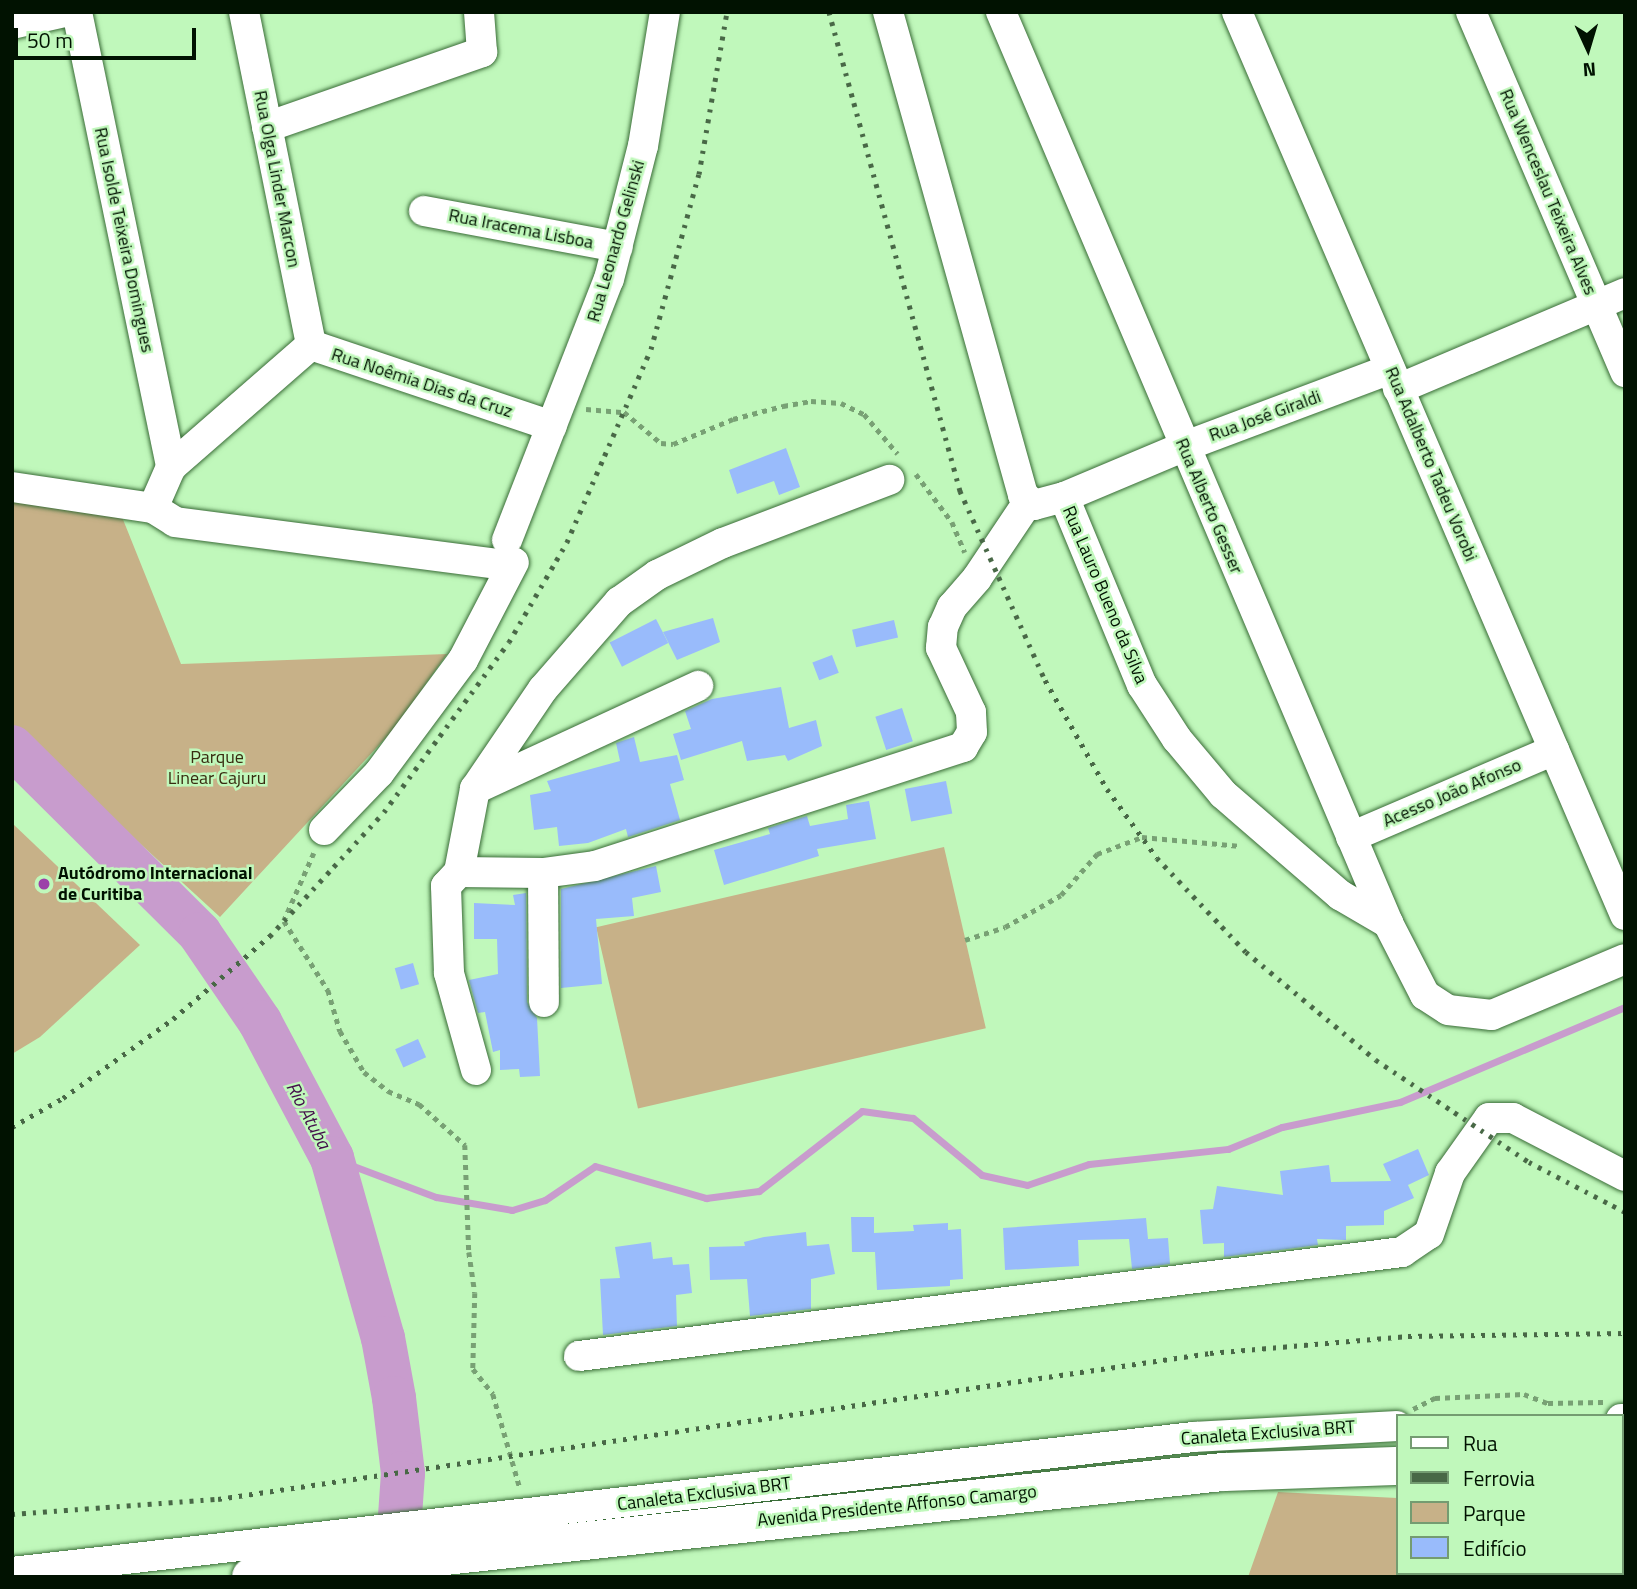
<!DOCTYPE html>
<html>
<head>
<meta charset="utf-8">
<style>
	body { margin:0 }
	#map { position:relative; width:1637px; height:1589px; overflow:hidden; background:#c0f8bb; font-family:"Titillium Web",sans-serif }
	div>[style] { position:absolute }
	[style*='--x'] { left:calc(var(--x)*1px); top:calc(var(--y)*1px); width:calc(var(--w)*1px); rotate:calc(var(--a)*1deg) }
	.green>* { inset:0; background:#c7b188; transform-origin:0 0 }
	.stream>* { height:7px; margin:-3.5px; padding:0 3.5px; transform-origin:3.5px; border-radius:3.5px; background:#c89ccd }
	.river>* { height:44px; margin:-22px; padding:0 22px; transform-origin:22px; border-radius:22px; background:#c89ccd }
	.building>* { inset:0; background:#99bbfb; transform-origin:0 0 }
	.path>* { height:4.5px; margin-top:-2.25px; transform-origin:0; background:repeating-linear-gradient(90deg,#78a174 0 5px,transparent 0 10px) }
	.roads { filter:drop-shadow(0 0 2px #396c37) drop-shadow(0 0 2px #396c37) }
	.minor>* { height:30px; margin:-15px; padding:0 15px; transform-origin:15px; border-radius:15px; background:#fff }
	.major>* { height:38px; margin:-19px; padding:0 19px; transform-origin:19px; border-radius:19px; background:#fff }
	.rail>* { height:5px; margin-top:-2.5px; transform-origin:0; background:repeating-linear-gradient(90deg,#486846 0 3.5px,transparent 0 10.5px) }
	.dots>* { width:19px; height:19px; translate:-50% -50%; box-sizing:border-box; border:4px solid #c0f8bb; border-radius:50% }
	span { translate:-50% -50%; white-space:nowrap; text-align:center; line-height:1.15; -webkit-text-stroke:5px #c0f8bb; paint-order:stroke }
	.street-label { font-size:18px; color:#011201 }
	.park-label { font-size:18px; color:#382b10 }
	.poi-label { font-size:18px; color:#011201; font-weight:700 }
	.left { translate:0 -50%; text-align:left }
	.water-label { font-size:19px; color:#430d4a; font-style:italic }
	.frame { position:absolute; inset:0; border:14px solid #011201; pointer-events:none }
	.legend { position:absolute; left:1396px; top:1414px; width:228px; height:161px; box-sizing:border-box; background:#c0f8bb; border:2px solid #749c71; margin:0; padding:9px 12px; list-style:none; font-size:21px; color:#011201 }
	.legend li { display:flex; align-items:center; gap:14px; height:35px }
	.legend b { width:35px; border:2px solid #749c71 }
	.north { position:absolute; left:1553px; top:14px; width:70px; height:70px; -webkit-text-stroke:5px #c0f8bb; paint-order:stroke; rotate:176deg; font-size:19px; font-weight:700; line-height:28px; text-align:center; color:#011201 }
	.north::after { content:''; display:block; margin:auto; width:24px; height:32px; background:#011201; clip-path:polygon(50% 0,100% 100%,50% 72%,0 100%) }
	.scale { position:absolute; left:14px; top:28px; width:182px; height:32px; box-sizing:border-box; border:4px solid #011201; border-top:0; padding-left:9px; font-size:21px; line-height:24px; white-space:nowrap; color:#011201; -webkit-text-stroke:5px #c0f8bb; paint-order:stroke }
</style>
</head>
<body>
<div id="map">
	<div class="green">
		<div style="clip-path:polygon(12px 499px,122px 517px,181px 664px,447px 654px,393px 730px,220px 917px,12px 726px)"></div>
		<div style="clip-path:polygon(12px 823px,140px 945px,40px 1037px,12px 1054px)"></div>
		<div style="left:944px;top:847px;width:186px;height:357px;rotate:77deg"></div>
		<div style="clip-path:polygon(1278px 1492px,1397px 1498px,1397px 1573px,1592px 1573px,1248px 1577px)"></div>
	</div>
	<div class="stream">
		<div style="--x:332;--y:1158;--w:111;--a:20.6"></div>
		<div style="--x:436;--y:1197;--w:77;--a:9.7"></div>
		<div style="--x:512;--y:1210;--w:34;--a:-17"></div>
		<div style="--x:545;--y:1200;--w:60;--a:-34.2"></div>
		<div style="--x:595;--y:1166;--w:116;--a:16.1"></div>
		<div style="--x:706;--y:1198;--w:53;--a:-7.5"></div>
		<div style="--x:759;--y:1191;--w:130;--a:-37.8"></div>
		<div style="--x:862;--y:1111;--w:51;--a:7.8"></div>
		<div style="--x:913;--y:1118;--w:89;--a:39.6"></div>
		<div style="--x:982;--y:1175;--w:46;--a:12.5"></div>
		<div style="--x:1027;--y:1185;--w:65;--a:-18.7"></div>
		<div style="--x:1089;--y:1164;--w:140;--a:-6.2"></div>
		<div style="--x:1228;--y:1149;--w:58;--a:-22.2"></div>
		<div style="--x:1282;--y:1127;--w:121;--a:-12"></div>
		<div style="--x:1400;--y:1102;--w:244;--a:-22.9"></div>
	</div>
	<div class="river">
		<div style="--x:12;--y:747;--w:265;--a:44.8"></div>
		<div style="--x:200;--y:934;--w:107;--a:55.7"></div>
		<div style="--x:260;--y:1022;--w:154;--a:62.1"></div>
		<div style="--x:332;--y:1158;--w:187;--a:74.2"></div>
		<div style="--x:383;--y:1338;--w:61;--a:79.6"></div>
		<div style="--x:394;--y:1398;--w:76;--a:83.2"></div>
		<div style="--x:403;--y:1473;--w:99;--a:94"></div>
	</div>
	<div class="building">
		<div style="clip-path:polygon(786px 448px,800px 487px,779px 495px,774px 481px,737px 494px,729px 470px)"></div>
		<div style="clip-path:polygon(713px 618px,720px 642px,677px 660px,663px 632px)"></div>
		<div style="left:656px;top:619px;width:27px;height:52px;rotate:63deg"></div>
		<div style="left:894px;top:620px;width:18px;height:43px;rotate:77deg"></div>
		<div style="left:832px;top:655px;width:19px;height:21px;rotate:69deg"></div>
		<div style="clip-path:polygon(781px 687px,789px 728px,816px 720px,822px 746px,788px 761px,785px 755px,747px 761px,742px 741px,681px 760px,673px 734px,691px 729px,685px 711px,712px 699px)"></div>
		<div style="left:902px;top:708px;width:35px;height:28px;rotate:72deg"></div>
		<div style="clip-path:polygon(634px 737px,640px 762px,677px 755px,684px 780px,670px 784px,680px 820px,628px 837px,626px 829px,588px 843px,559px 846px,557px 827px,534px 830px,530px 795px,551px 791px,547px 781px,620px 761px,616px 743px)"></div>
		<div style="left:946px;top:781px;width:33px;height:42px;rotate:79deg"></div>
		<div style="clip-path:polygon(869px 801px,876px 839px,817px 849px,819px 856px,724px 885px,714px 850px,770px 834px,768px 828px,807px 816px,810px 826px,848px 819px,846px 805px)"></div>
		<div style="clip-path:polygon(656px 866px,661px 892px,632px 898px,634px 916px,596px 919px,602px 984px,561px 988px,561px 889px)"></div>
		<div style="clip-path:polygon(526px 893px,527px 1002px,537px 1018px,540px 1076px,520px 1077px,519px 1069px,500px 1070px,500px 1050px,493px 1052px,485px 1012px,478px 1013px,469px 980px,498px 974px,497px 939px,474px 939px,474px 903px,515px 905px,513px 895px)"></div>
		<div style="left:413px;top:963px;width:22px;height:19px;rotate:74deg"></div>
		<div style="left:418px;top:1039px;width:20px;height:25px;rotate:66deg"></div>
		<div style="clip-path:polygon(1418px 1149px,1429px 1175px,1408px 1185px,1414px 1198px,1384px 1211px,1384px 1225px,1346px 1226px,1346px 1240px,1317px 1239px,1318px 1245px,1224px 1257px,1224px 1243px,1203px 1244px,1200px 1210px,1213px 1209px,1217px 1186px,1283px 1195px,1280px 1171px,1329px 1165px,1331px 1182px,1391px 1181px,1383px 1164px)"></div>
		<div style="clip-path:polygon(851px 1217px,874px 1217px,874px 1233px,914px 1231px,913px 1225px,948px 1223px,948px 1230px,961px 1229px,963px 1279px,950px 1280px,950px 1286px,877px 1290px,875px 1252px,852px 1252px)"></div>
		<div style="clip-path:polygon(1146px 1218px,1148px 1239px,1168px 1238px,1170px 1264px,1132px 1269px,1129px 1239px,1078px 1240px,1079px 1266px,1005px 1270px,1003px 1228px)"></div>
		<div style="clip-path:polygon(806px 1232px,807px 1246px,829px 1244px,835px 1274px,811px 1279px,811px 1309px,750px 1316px,747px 1279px,710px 1280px,709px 1247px,745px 1246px,744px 1242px,764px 1237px)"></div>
		<div style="clip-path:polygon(651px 1242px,653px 1259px,672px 1257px,673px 1265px,689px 1264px,692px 1293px,676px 1295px,677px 1326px,603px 1335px,600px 1279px,620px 1278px,615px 1247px)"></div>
	</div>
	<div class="path">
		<div style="--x:586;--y:409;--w:38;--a:5"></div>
		<div style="--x:624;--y:412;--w:48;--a:40"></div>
		<div style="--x:661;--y:443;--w:12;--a:5"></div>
		<div style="--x:673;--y:444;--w:65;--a:-22.6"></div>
		<div style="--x:733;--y:419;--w:52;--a:-14.6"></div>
		<div style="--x:783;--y:406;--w:28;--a:-10"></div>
		<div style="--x:811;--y:401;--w:30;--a:4"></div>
		<div style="--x:841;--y:403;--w:25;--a:26"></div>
		<div style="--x:864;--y:414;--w:52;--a:49.6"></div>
		<div style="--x:916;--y:474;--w:60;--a:53.1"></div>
		<div style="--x:952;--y:522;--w:33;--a:67"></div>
		<div style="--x:314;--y:853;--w:74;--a:113.8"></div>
		<div style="--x:284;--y:921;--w:82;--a:57.5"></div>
		<div style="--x:328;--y:990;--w:43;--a:73.7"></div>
		<div style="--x:340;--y:1031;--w:48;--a:59.7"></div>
		<div style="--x:364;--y:1072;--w:31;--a:38"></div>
		<div style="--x:388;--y:1091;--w:34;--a:23"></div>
		<div style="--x:419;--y:1104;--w:62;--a:41.7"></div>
		<div style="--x:465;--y:1145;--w:107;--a:87.9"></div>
		<div style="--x:469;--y:1252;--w:41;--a:81.7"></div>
		<div style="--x:475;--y:1293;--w:76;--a:91.5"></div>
		<div style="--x:473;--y:1369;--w:32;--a:51"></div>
		<div style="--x:493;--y:1394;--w:98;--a:74"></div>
		<div style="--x:965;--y:940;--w:42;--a:-18"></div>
		<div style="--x:1005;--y:927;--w:64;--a:-29.7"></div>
		<div style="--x:1061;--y:895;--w:55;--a:-48.7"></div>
		<div style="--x:1097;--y:854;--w:48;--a:-20.7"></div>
		<div style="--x:1142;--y:837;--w:99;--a:5.2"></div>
		<div style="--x:1413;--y:1409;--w:25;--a:-27"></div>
		<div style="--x:1435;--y:1398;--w:89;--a:-2.6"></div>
		<div style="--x:1524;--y:1394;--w:26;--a:21"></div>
		<div style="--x:1548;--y:1403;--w:55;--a:-1"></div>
	</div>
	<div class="roads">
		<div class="minor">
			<div style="--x:77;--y:12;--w:465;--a:78.3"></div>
			<div style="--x:244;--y:12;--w:340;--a:78.6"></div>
			<div style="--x:888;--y:12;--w:502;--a:74.38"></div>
			<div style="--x:1023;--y:495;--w:15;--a:42"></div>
			<div style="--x:1034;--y:505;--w:31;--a:-15"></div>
			<div style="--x:1064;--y:497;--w:204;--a:67.5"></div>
			<div style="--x:1142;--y:685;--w:64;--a:57.1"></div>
			<div style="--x:1177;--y:739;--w:72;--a:50.1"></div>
			<div style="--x:1223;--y:794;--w:155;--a:40.8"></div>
			<div style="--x:1340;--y:895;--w:56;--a:30.3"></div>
			<div style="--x:1001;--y:12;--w:990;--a:66.98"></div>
			<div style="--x:1388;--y:923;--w:81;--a:62.8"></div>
			<div style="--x:1425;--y:995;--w:27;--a:33"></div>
			<div style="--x:1448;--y:1010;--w:44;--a:6.5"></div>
			<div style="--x:1492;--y:1015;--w:144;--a:-22.8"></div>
			<div style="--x:1237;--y:12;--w:983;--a:66.75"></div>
			<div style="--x:1471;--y:12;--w:392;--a:66.8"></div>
			<div style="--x:12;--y:24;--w:54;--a:-12.8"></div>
			<div style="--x:267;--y:127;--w:228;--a:-19.2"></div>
			<div style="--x:482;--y:52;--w:40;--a:-94.3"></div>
			<div style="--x:424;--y:211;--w:197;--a:10.5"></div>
			<div style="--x:1398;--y:389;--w:246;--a:-22.9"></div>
			<div style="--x:12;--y:487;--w:143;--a:8.5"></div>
			<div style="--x:153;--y:508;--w:26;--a:32"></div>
			<div style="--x:175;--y:522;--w:327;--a:7.4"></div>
			<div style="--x:1064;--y:497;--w:129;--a:-22.8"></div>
			<div style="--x:1183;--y:447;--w:221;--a:-20.6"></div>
			<div style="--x:153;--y:508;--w:45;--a:-66.3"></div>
			<div style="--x:171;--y:467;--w:186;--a:-41.1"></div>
			<div style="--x:311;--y:345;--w:254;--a:18.6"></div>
			<div style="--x:507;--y:540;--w:280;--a:-68.7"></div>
			<div style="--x:609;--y:279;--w:137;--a:-75.7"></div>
			<div style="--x:643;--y:146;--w:136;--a:-80.7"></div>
			<div style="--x:475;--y:789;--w:246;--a:-24.8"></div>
			<div style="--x:324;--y:830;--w:79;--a:-46"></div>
			<div style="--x:379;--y:773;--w:141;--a:-53.4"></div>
			<div style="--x:463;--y:660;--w:110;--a:-62.5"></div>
			<div style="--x:1351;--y:837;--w:221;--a:-23.2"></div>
			<div style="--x:459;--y:872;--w:85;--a:-79.1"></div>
			<div style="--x:475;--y:789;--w:121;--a:-55.8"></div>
			<div style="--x:543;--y:689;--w:116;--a:-48.9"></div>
			<div style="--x:619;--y:602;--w:47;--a:-35.4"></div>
			<div style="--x:657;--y:575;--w:73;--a:-25.9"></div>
			<div style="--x:723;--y:543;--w:178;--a:-20.8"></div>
			<div style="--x:543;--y:873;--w:129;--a:89.6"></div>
			<div style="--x:476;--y:1070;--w:101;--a:-105.6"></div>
			<div style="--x:449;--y:973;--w:87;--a:-92"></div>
			<div style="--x:446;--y:886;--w:19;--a:-47"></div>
			<div style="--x:459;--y:872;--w:84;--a:0.7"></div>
			<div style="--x:543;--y:873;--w:52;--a:-7.7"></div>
			<div style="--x:595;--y:866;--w:387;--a:-17.9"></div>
			<div style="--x:963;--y:747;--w:17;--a:-59"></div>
			<div style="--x:972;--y:732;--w:20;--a:-93"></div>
			<div style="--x:971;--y:712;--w:71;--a:-115.1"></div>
			<div style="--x:941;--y:648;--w:21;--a:-85"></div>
			<div style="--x:943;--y:627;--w:22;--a:-66"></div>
			<div style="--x:952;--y:607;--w:38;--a:-49"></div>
			<div style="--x:977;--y:578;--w:92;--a:-56.1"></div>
			<div style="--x:579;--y:1356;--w:830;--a:-7.2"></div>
			<div style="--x:1402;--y:1252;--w:32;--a:-34"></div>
			<div style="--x:1429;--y:1234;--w:65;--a:-71"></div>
			<div style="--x:1450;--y:1173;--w:67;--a:-54.7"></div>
			<div style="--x:1489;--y:1118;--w:24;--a:0"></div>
			<div style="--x:1513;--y:1118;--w:126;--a:27.4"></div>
			<div style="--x:1621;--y:1419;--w:4;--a:0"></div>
			<div style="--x:1621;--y:1544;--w:5;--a:-37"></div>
			<div style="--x:12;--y:1572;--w:1190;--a:-6.52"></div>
			<div style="--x:1194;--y:1437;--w:203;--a:-3.1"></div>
			<div style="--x:1607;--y:1577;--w:4;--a:-63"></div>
		</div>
		<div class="major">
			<div style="--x:1621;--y:1457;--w:4;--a:0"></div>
			<div style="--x:251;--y:1577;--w:978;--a:-6.17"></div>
			<div style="--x:1223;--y:1472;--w:174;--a:-2"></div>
		</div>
	</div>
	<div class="rail">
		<div style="--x:829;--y:12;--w:497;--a:74.7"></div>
		<div style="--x:960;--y:491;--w:207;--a:65.8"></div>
		<div style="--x:1045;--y:680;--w:125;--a:60.4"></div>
		<div style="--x:1107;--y:789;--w:85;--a:54.1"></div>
		<div style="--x:1157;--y:858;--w:129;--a:46.6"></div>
		<div style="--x:1246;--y:952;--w:169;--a:39.7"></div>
		<div style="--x:1376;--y:1060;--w:184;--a:33.7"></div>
		<div style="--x:1529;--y:1162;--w:108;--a:27.5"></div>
		<div style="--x:12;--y:1127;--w:59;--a:-29.6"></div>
		<div style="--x:63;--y:1098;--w:135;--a:-35.7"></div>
		<div style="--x:173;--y:1019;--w:128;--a:-40.6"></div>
		<div style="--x:270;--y:936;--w:168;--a:-47.4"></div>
		<div style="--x:384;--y:812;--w:211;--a:-53.7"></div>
		<div style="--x:509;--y:642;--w:116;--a:-59.9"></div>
		<div style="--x:567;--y:542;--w:210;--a:-66.5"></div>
		<div style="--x:651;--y:349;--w:181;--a:-74.7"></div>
		<div style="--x:699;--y:174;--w:164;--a:-80.2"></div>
		<div style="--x:12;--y:1514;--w:207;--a:-4.2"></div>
		<div style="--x:218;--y:1499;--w:1003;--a:-8.37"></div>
		<div style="--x:1210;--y:1353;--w:199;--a:-4.9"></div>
		<div style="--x:1408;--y:1336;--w:217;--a:-0.8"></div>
	</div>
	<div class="dots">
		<div style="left:44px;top:884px;background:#9c3fa9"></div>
	</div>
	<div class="street-label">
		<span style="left:277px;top:179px;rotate:79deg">Rua Olga Linder Marcon</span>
		<span style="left:1548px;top:192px;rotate:67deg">Rua Wenceslau Teixeira Alves</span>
		<span style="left:521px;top:229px;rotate:11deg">Rua Iracema Lisboa</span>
		<span style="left:124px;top:240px;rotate:78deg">Rua Isolde Teixeira Domingues</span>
		<span style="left:616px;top:241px;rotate:-74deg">Rua Leonardo Gelinski</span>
		<span style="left:422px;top:383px;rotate:18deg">Rua Noêmia Dias da Cruz</span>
		<span style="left:1265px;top:416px;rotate:-20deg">Rua José Giraldi</span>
		<span style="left:1431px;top:464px;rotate:67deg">Rua Adalberto Tadeu Vorobi</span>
		<span style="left:1209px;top:506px;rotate:67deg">Rua Alberto Gesser</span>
		<span style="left:1105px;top:595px;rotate:67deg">Rua Lauro Bueno da Silva</span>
		<span style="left:1452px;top:793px;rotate:-23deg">Acesso João Afonso</span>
		<span style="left:1268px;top:1433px;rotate:-4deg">Canaleta Exclusiva BRT</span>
		<span style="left:704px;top:1494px;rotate:-7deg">Canaleta Exclusiva BRT</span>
		<span style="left:897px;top:1506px;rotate:-6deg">Avenida Presidente Affonso Camargo</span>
	</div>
	<div class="park-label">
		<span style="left:217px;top:768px">Parque<br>Linear Cajuru</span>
	</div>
	<div class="poi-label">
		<span class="left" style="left:58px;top:884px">Autódromo Internacional<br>de Curitiba</span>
	</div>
	<div class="water-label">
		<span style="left:309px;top:1115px;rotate:62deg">Rio Atuba</span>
	</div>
	<div class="frame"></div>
	<ul class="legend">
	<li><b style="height:9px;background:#fff"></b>Rua</li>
	<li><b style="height:9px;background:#486846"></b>Ferrovia</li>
	<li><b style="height:19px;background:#c7b188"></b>Parque</li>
	<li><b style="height:19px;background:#99bbfb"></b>Edifício</li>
	</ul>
	<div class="north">N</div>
	<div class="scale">50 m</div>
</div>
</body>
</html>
